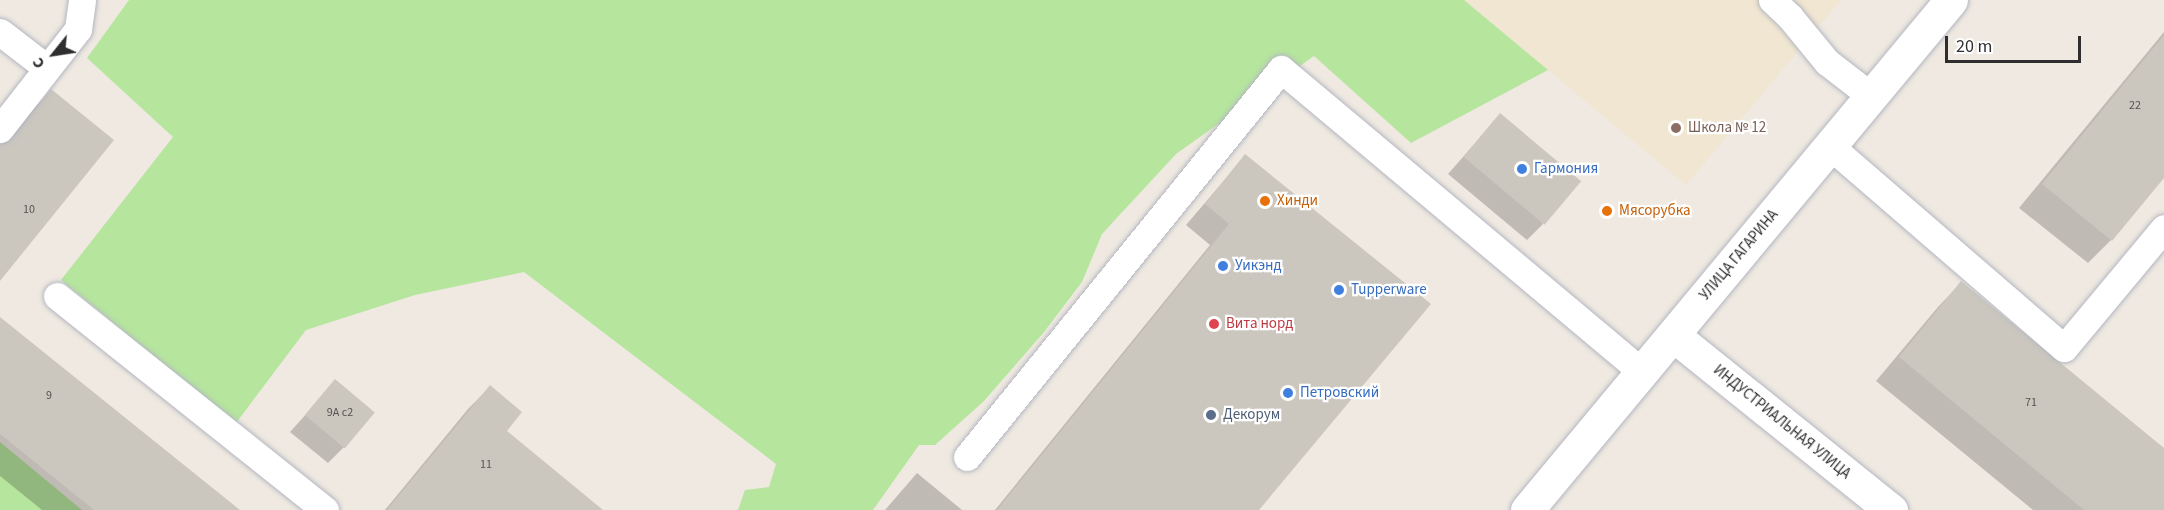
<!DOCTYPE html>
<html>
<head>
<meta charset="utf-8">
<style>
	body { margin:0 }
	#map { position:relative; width:2164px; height:510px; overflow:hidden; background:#efe9e1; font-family:"Source Sans 3",sans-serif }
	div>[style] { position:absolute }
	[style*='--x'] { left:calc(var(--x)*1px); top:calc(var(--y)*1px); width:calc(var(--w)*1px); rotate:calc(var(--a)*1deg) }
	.education>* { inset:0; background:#f0e6d1 }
	.green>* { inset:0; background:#b6e59e }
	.shadow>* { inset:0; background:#0003 }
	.building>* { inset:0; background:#cbc7bf; transform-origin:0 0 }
	.roads { filter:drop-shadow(0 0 2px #b4b7c1) drop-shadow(0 0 2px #b4b7c1) }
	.lane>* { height:27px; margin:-13.5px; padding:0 13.5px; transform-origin:13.5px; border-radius:13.5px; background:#fff }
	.street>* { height:33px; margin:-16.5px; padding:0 16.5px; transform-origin:16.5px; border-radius:16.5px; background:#fff }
	.dots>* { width:16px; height:16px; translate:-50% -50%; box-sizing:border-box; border:3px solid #fff; border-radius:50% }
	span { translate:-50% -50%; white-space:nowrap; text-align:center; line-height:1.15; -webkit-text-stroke:4.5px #fff; paint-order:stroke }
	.number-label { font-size:12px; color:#555452 }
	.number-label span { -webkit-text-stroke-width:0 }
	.education-label { font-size:15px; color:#785e54 }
	.left { translate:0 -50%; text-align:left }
	.shop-label { font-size:15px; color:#366cbe }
	.food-label { font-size:15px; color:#c56008 }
	.street-label { font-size:15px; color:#2e2e2e }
	.health-label { font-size:15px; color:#be3a42 }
	.service-label { font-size:15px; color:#4e5e75 }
	.north { position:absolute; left:24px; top:24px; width:60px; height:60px; -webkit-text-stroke:4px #fff; paint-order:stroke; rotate:240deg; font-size:16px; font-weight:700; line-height:24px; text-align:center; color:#2e2e2e }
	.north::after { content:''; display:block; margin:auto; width:21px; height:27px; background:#2e2e2e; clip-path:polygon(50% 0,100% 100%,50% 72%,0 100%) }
	.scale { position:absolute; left:1945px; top:36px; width:136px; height:27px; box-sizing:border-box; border:3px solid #2e2e2e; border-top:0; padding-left:8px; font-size:18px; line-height:21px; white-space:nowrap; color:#2e2e2e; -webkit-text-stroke:4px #fff; paint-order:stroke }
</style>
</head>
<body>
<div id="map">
	<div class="education">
		<div style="clip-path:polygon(1464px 0,1841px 0,1686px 185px)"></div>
	</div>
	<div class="green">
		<div style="clip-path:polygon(129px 0,1464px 0,1548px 70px,1411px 143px,1314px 56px,1176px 154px,1102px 234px,1082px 282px,1044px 332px,984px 401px,935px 445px,919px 445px,873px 510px,738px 510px,745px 490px,769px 487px,776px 464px,524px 272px,415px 295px,306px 330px,236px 423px,61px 280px,173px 137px,87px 58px)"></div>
		<div style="clip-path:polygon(0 442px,82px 510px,0 510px)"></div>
	</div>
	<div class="shadow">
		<div style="clip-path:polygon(2164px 32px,2164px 175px,2111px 240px,2088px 263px,2019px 208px)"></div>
		<div style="clip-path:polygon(51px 91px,0 278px,0 145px,4px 145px,28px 114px)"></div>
		<div style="clip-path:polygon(1500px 115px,1543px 224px,1527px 240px,1448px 174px)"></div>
		<div style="clip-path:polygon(1245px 156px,1257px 510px,995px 510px,1210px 245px,1186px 225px)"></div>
		<div style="clip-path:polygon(1961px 283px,2164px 450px,2164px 510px,2033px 510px,1876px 381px,1938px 307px)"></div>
		<div style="clip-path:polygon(0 355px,238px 510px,42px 510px,0 476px)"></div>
		<div style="clip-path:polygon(336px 381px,344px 447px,328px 463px,290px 432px)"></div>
		<div style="clip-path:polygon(490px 387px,504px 431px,601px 510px,385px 510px,468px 409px)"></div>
		<div style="clip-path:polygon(917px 473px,962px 510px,885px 510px)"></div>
	</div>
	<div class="building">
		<div style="clip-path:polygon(2164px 35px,2164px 178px,2112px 241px,2042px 184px)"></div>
		<div style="clip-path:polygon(51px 89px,114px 140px,0 281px,0 144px,12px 139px)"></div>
		<div style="left:1500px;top:113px;width:106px;height:57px;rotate:40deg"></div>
		<div style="clip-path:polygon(1245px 154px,1431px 304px,1259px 510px,997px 510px,1229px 224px,1205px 204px)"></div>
		<div style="clip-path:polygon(1961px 281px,2164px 448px,2164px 510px,2084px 510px,1899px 357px)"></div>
		<div style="clip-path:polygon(0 317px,240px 510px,94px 510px,0 434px)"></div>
		<div style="left:335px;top:379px;width:52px;height:47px;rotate:40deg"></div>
		<div style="clip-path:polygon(490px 385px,522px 412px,507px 431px,603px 510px,387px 510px)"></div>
	</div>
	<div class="roads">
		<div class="lane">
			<div style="--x:1772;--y:0;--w:25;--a:43"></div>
			<div style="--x:1790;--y:17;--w:58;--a:50.6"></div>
			<div style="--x:1827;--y:62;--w:56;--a:37.7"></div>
			<div style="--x:0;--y:32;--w:59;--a:37.5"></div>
			<div style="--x:0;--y:129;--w:127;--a:-52"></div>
			<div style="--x:78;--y:29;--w:29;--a:-82"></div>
			<div style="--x:1830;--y:146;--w:309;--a:40.8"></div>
			<div style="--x:2064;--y:348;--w:156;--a:-50.2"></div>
			<div style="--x:57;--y:296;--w:343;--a:38.6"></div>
			<div style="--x:967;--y:457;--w:499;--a:-51"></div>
			<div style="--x:1281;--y:69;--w:471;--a:40"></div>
		</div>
		<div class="street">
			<div style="--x:1673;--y:335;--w:280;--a:38.8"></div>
			<div style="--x:1527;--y:510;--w:663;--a:-50.26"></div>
		</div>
	</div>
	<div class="dots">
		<div style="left:1676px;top:128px;background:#8d6e63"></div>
		<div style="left:1522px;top:169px;background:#3f7fe0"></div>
		<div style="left:1265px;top:201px;background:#e8710a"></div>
		<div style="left:1607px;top:211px;background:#e8710a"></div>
		<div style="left:1223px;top:266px;background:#3f7fe0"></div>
		<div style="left:1339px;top:290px;background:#3f7fe0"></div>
		<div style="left:1214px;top:324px;background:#e0444e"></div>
		<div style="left:1288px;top:393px;background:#3f7fe0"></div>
		<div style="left:1211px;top:415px;background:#5c6f8a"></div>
	</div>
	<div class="number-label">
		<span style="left:2135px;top:106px">22</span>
		<span style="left:29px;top:210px">10</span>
		<span style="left:49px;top:396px">9</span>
		<span style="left:2031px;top:403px">71</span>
		<span style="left:340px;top:413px">9А с2</span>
		<span style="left:486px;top:465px">11</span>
	</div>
	<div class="education-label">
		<span class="left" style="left:1688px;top:128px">Школа № 12</span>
	</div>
	<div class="shop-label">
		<span class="left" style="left:1534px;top:169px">Гармония</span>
		<span class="left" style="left:1235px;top:266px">Уикэнд</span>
		<span class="left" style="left:1351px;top:290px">Tupperware</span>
		<span class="left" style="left:1300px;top:393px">Петровский</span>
	</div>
	<div class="food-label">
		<span class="left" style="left:1277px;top:201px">Хинди</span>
		<span class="left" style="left:1619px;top:211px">Мясорубка</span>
	</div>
	<div class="street-label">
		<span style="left:1739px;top:255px;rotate:-50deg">УЛИЦА ГАГАРИНА</span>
		<span style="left:1782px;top:422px;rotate:39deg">ИНДУСТРИАЛЬНАЯ УЛИЦА</span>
	</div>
	<div class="health-label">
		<span class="left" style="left:1226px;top:324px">Вита норд</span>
	</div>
	<div class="service-label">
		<span class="left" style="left:1223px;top:415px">Декорум</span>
	</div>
	<div class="north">С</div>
	<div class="scale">20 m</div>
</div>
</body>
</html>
